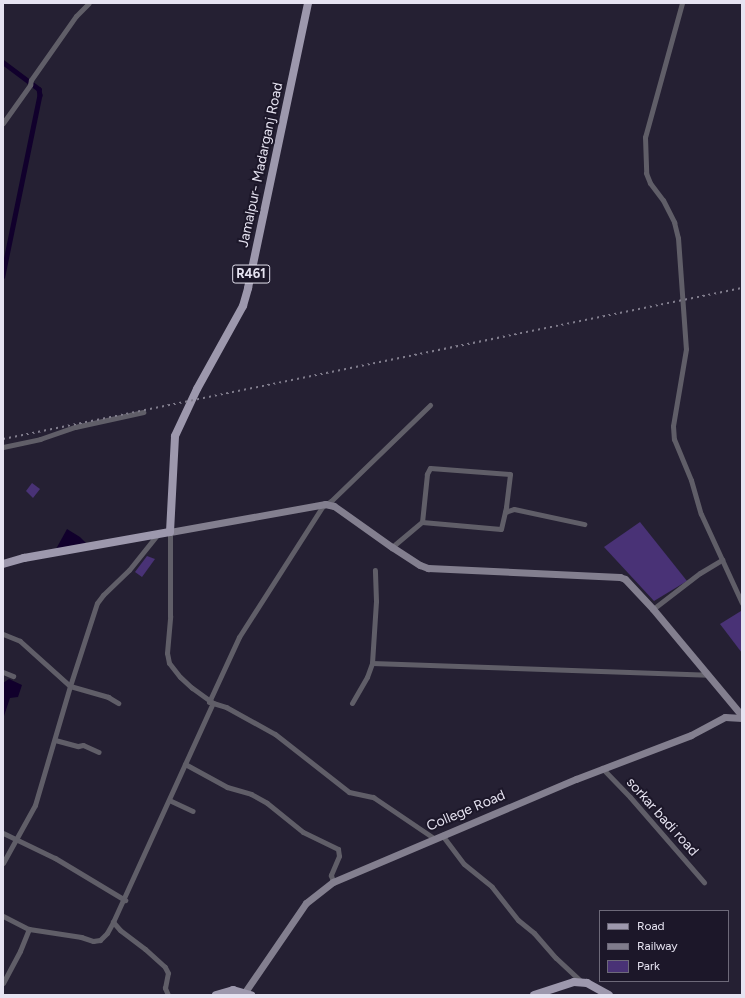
<!DOCTYPE html>
<html>
<head>
<meta charset="utf-8">
<style>
	body { margin:0 }
	#map { position:relative; width:745px; height:998px; overflow:hidden; background:#252033; font-family:Figtree,sans-serif }
	div>[style] { position:absolute }
	[style*='--x'] { left:calc(var(--x)*1px); top:calc(var(--y)*1px); width:calc(var(--w)*1px); rotate:calc(var(--a)*1deg) }
	.green>* { inset:0; background:#493276 }
	.water>* { inset:0; background:#11002c }
	.canal>* { height:4.5px; margin:-2.25px; padding:0 2.25px; transform-origin:2.25px; border-radius:2.25px; background:#11002c }
	.street>* { height:5px; margin:-2.5px; padding:0 2.5px; transform-origin:2.5px; border-radius:2.5px; background:#605e68 }
	.secondary>* { height:7px; margin:-3.5px; padding:0 3.5px; transform-origin:3.5px; border-radius:3.5px; background:#837f8f }
	.primary>* { height:8px; margin:-4px; padding:0 4px; transform-origin:4px; border-radius:4px; background:#9d98ad }
	.rail>* { height:1.5px; margin-top:-0.75px; transform-origin:0; background:repeating-linear-gradient(90deg,#807c8c 0 2px,transparent 0 6px) }
	span { translate:-50% -50%; white-space:nowrap; text-align:center; line-height:1.15; -webkit-text-stroke:4px #1c1729; paint-order:stroke }
	.shield-label span { padding:1px 3px; background:#1c1729; border:1px solid; border-radius:3px; -webkit-text-stroke-width:0 }
	.shield-label { font-size:13px; color:#e6e3f1; font-weight:700 }
	.street-label { font-size:14px; color:#e6e3f1 }
	.frame { position:absolute; inset:0; border:4px solid #e6e3f1; pointer-events:none }
	.legend { position:absolute; left:599px; top:910px; width:130px; height:72px; box-sizing:border-box; background:#1c1729; border:1px solid #6d6979; margin:0; padding:5px 7px; list-style:none; font-size:12px; color:#e6e3f1 }
	.legend li { display:flex; align-items:center; gap:8px; height:20px }
	.legend b { width:20px; border:1px solid #6d6979 }
</style>
</head>
<body>
<div id="map">
	<div class="green">
		<div style="clip-path:polygon(32px 483px,40px 489px,33px 498px,26px 491px)"></div>
		<div style="clip-path:polygon(640px 522px,687px 581px,654px 601px,604px 547px)"></div>
		<div style="clip-path:polygon(147px 556px,155px 559px,142px 577px,135px 572px)"></div>
		<div style="clip-path:polygon(741px 611px,742px 613px,742px 653px,720px 624px)"></div>
	</div>
	<div class="water">
		<div style="clip-path:polygon(67px 529px,80px 537px,86px 543px,56px 549px)"></div>
		<div style="clip-path:polygon(9px 679px,22px 685px,18px 697px,10px 698px,3px 719px,3px 683px)"></div>
	</div>
	<div class="canal">
		<div style="--x:3;--y:62;--w:45;--a:36.9"></div>
		<div style="--x:39;--y:89;--w:6;--a:81"></div>
		<div style="--x:40;--y:95;--w:185;--a:101.6"></div>
	</div>
	<div class="street">
		<div style="--x:682;--y:3;--w:139;--a:105.4"></div>
		<div style="--x:645;--y:137;--w:36;--a:88"></div>
		<div style="--x:646;--y:173;--w:11;--a:68"></div>
		<div style="--x:650;--y:183;--w:21;--a:53"></div>
		<div style="--x:663;--y:200;--w:25;--a:63"></div>
		<div style="--x:674;--y:222;--w:16;--a:76"></div>
		<div style="--x:678;--y:238;--w:111;--a:85.9"></div>
		<div style="--x:686;--y:349;--w:78;--a:99.6"></div>
		<div style="--x:673;--y:426;--w:13;--a:86"></div>
		<div style="--x:674;--y:439;--w:44;--a:67.5"></div>
		<div style="--x:691;--y:480;--w:35;--a:74"></div>
		<div style="--x:701;--y:514;--w:98;--a:65.3"></div>
		<div style="--x:3;--y:123;--w:47;--a:-54.6"></div>
		<div style="--x:30;--y:85;--w:5;--a:-79"></div>
		<div style="--x:31;--y:80;--w:78;--a:-54.9"></div>
		<div style="--x:76;--y:16;--w:18;--a:-45"></div>
		<div style="--x:3;--y:447;--w:38;--a:-12"></div>
		<div style="--x:40;--y:439;--w:37;--a:-19"></div>
		<div style="--x:75;--y:427;--w:70;--a:-12.4"></div>
		<div style="--x:505;--y:512;--w:9;--a:-18"></div>
		<div style="--x:514;--y:509;--w:72;--a:12.1"></div>
		<div style="--x:392;--y:547;--w:39;--a:-40"></div>
		<div style="--x:422;--y:522;--w:79;--a:5.1"></div>
		<div style="--x:501;--y:529;--w:23;--a:-77"></div>
		<div style="--x:506;--y:507;--w:33;--a:-83"></div>
		<div style="--x:510;--y:474;--w:80;--a:-175.7"></div>
		<div style="--x:430;--y:468;--w:7;--a:117"></div>
		<div style="--x:427;--y:474;--w:48;--a:95.9"></div>
		<div style="--x:653;--y:609;--w:59;--a:-37.5"></div>
		<div style="--x:700;--y:573;--w:26;--a:-31"></div>
		<div style="--x:3;--y:634;--w:18;--a:22"></div>
		<div style="--x:20;--y:641;--w:67;--a:42"></div>
		<div style="--x:70;--y:686;--w:40;--a:16"></div>
		<div style="--x:108;--y:697;--w:12;--a:31"></div>
		<div style="--x:372;--y:663;--w:336;--a:2"></div>
		<div style="--x:3;--y:672;--w:11;--a:22"></div>
		<div style="--x:209;--y:702;--w:72;--a:-65.2"></div>
		<div style="--x:239;--y:637;--w:154;--a:-57.4"></div>
		<div style="--x:322;--y:507;--w:11;--a:-34"></div>
		<div style="--x:331;--y:501;--w:138;--a:-44.1"></div>
		<div style="--x:213;--y:703;--w:14;--a:17"></div>
		<div style="--x:226;--y:707;--w:56;--a:28.9"></div>
		<div style="--x:275;--y:734;--w:94;--a:38.1"></div>
		<div style="--x:349;--y:792;--w:25;--a:12"></div>
		<div style="--x:373;--y:797;--w:75;--a:34.1"></div>
		<div style="--x:352;--y:703;--w:30;--a:-60"></div>
		<div style="--x:367;--y:677;--w:15;--a:-70"></div>
		<div style="--x:372;--y:663;--w:62;--a:-86.3"></div>
		<div style="--x:376;--y:601;--w:31;--a:-92"></div>
		<div style="--x:55;--y:740;--w:24;--a:15"></div>
		<div style="--x:78;--y:746;--w:5;--a:-11"></div>
		<div style="--x:83;--y:745;--w:17;--a:24"></div>
		<div style="--x:185;--y:764;--w:48;--a:28.7"></div>
		<div style="--x:227;--y:787;--w:25;--a:16"></div>
		<div style="--x:251;--y:794;--w:18;--a:29"></div>
		<div style="--x:267;--y:803;--w:46;--a:38.9"></div>
		<div style="--x:303;--y:832;--w:39;--a:26"></div>
		<div style="--x:338;--y:849;--w:7;--a:82"></div>
		<div style="--x:339;--y:856;--w:21;--a:113"></div>
		<div style="--x:331;--y:875;--w:7;--a:74"></div>
		<div style="--x:602;--y:768;--w:40;--a:46"></div>
		<div style="--x:630;--y:797;--w:113;--a:49"></div>
		<div style="--x:169;--y:800;--w:26;--a:25"></div>
		<div style="--x:3;--y:833;--w:58;--a:25.7"></div>
		<div style="--x:55;--y:858;--w:82;--a:31"></div>
		<div style="--x:442;--y:835;--w:36;--a:53"></div>
		<div style="--x:464;--y:864;--w:36;--a:39"></div>
		<div style="--x:492;--y:887;--w:42;--a:51.8"></div>
		<div style="--x:518;--y:920;--w:21;--a:39"></div>
		<div style="--x:534;--y:933;--w:33;--a:49"></div>
		<div style="--x:556;--y:958;--w:35;--a:43"></div>
		<div style="--x:3;--y:863;--w:66;--a:-61.1"></div>
		<div style="--x:35;--y:805;--w:124;--a:-73.6"></div>
		<div style="--x:70;--y:686;--w:87;--a:-72"></div>
		<div style="--x:97;--y:603;--w:10;--a:-53"></div>
		<div style="--x:103;--y:595;--w:36;--a:-44"></div>
		<div style="--x:129;--y:570;--w:45;--a:-51.3"></div>
		<div style="--x:3;--y:916;--w:29;--a:27"></div>
		<div style="--x:29;--y:929;--w:53;--a:8.7"></div>
		<div style="--x:81;--y:937;--w:13;--a:18"></div>
		<div style="--x:93;--y:941;--w:7;--a:-8"></div>
		<div style="--x:100;--y:940;--w:10;--a:-45"></div>
		<div style="--x:107;--y:933;--w:13;--a:-61"></div>
		<div style="--x:3;--y:983;--w:36;--a:-62"></div>
		<div style="--x:20;--y:951;--w:24;--a:-68"></div>
		<div style="--x:168;--y:995;--w:8;--a:-113"></div>
		<div style="--x:165;--y:988;--w:15;--a:-79"></div>
		<div style="--x:168;--y:973;--w:7;--a:-117"></div>
		<div style="--x:165;--y:967;--w:27;--a:-138"></div>
		<div style="--x:145;--y:949;--w:31;--a:-143"></div>
		<div style="--x:120;--y:930;--w:11;--a:-131"></div>
		<div style="--x:113;--y:922;--w:241;--a:-65.5"></div>
		<div style="--x:213;--y:703;--w:26;--a:-144"></div>
		<div style="--x:192;--y:688;--w:16;--a:-137"></div>
		<div style="--x:180;--y:677;--w:18;--a:-128"></div>
		<div style="--x:169;--y:663;--w:10;--a:-101"></div>
		<div style="--x:167;--y:653;--w:37;--a:-85"></div>
		<div style="--x:170;--y:616;--w:84;--a:-90"></div>
	</div>
	<div class="secondary">
		<div style="--x:170;--y:532;--w:158;--a:-10.2"></div>
		<div style="--x:325;--y:504;--w:9;--a:13"></div>
		<div style="--x:334;--y:506;--w:71;--a:35.3"></div>
		<div style="--x:392;--y:547;--w:33;--a:33"></div>
		<div style="--x:420;--y:565;--w:9;--a:21"></div>
		<div style="--x:428;--y:568;--w:192;--a:2.7"></div>
		<div style="--x:620;--y:577;--w:5;--a:22"></div>
		<div style="--x:625;--y:579;--w:41;--a:47"></div>
		<div style="--x:653;--y:609;--w:139;--a:50.2"></div>
		<div style="--x:245;--y:992;--w:108;--a:-55.6"></div>
		<div style="--x:306;--y:903;--w:34;--a:-38"></div>
		<div style="--x:333;--y:882;--w:264;--a:-23"></div>
		<div style="--x:576;--y:779;--w:123;--a:-20.9"></div>
		<div style="--x:691;--y:735;--w:38;--a:-28"></div>
		<div style="--x:725;--y:717;--w:17;--a:3"></div>
	</div>
	<div class="primary">
		<div style="--x:3;--y:564;--w:22;--a:-16"></div>
		<div style="--x:24;--y:558;--w:148;--a:-10.1"></div>
		<div style="--x:170;--y:532;--w:96;--a:-87"></div>
		<div style="--x:175;--y:436;--w:52;--a:-64.9"></div>
		<div style="--x:197;--y:389;--w:95;--a:-61"></div>
		<div style="--x:243;--y:306;--w:19;--a:-74"></div>
		<div style="--x:248;--y:288;--w:291;--a:-78.1"></div>
		<div style="--x:216;--y:995;--w:18;--a:-16"></div>
		<div style="--x:233;--y:990;--w:19;--a:16"></div>
		<div style="--x:534;--y:995;--w:42;--a:-18"></div>
		<div style="--x:574;--y:982;--w:13;--a:4"></div>
		<div style="--x:587;--y:983;--w:25;--a:29"></div>
	</div>
	<div class="rail">
		<div style="--x:3;--y:439;--w:754;--a:-11.55"></div>
	</div>
	<div class="shield-label">
		<span style="left:251px;top:274px">R461</span>
	</div>
	<div class="street-label">
		<span style="left:261px;top:165px;rotate:-78deg">Jamalpur- Madarganj Road</span>
		<span style="left:466px;top:811px;rotate:-23deg">College Road</span>
		<span style="left:662px;top:817px;rotate:48deg">sorkar badi road</span>
	</div>
	<div class="frame"></div>
	<ul class="legend">
	<li><b style="height:5px;background:#9d98ad"></b>Road</li>
	<li><b style="height:5px;background:#807c8c"></b>Railway</li>
	<li><b style="height:11px;background:#493276"></b>Park</li>
	</ul>
</div>
</body>
</html>
